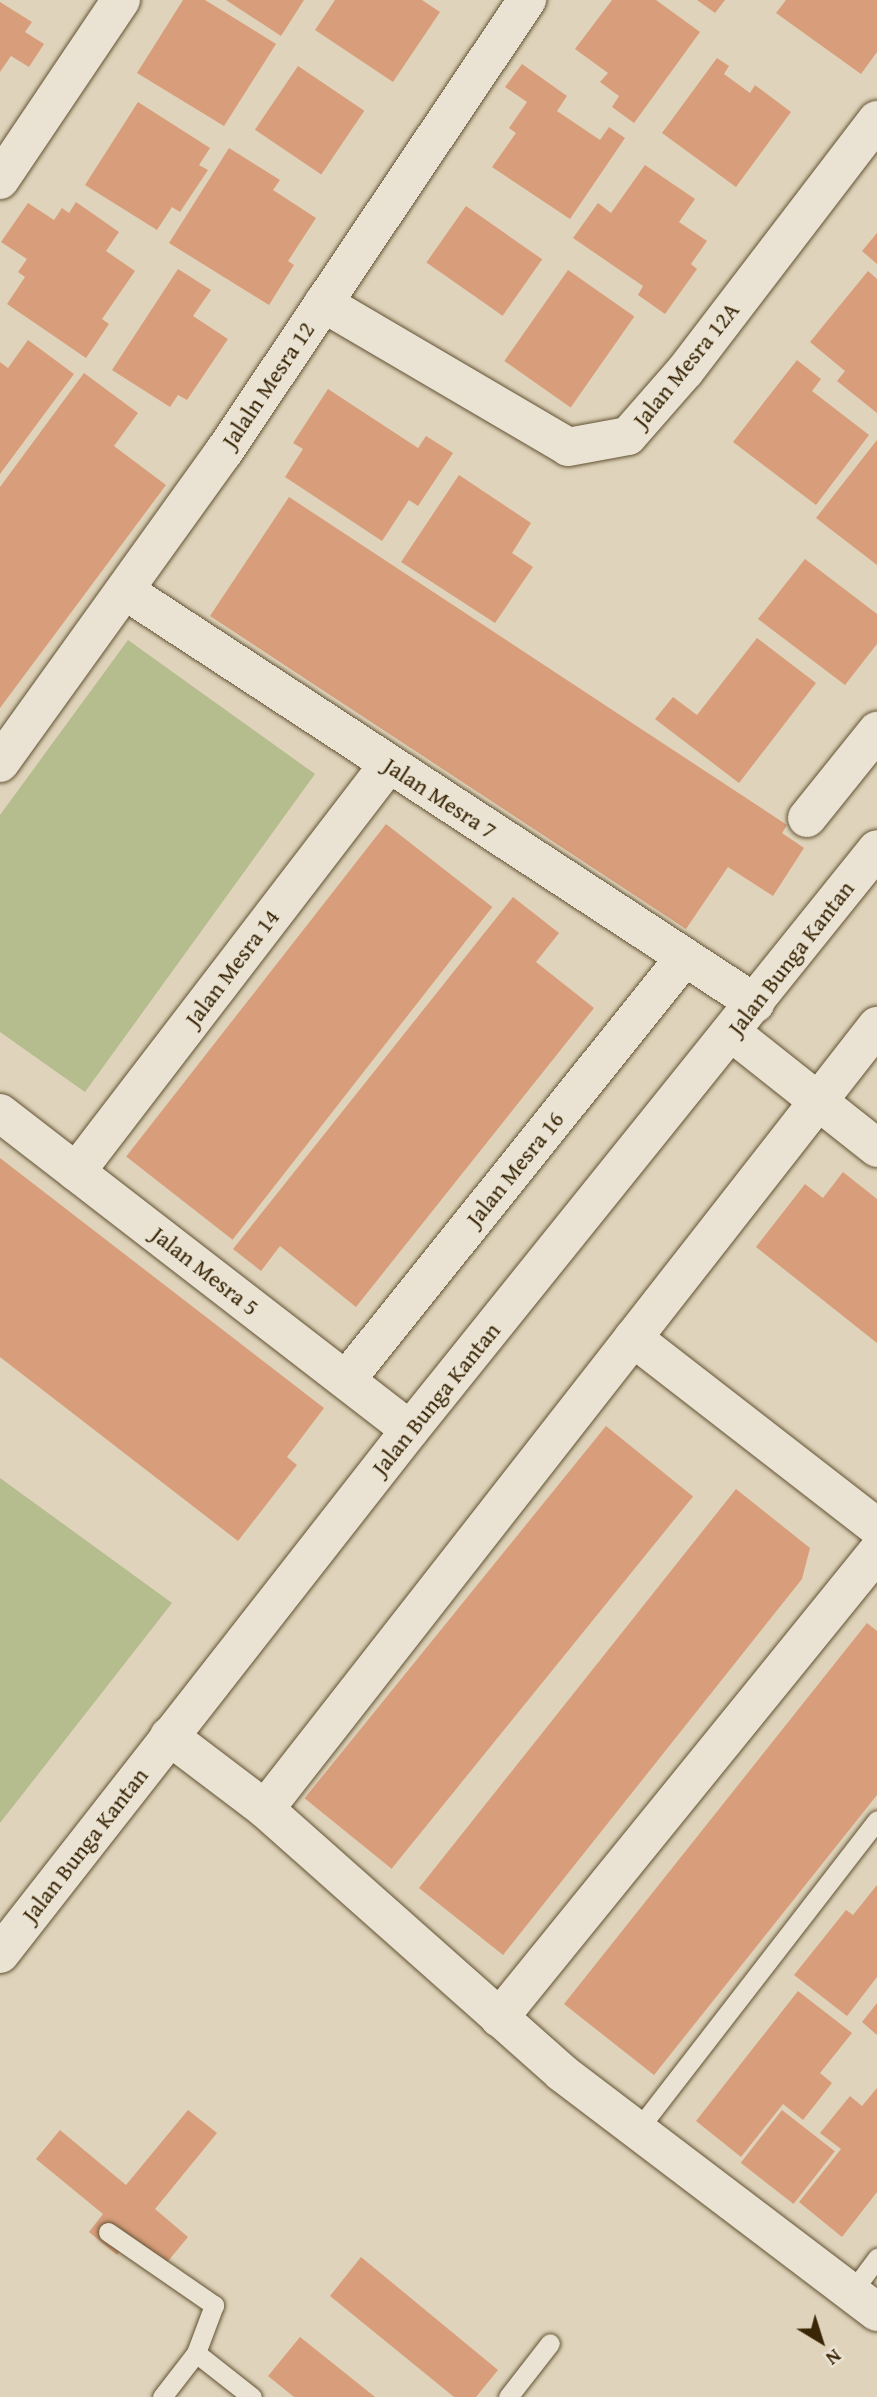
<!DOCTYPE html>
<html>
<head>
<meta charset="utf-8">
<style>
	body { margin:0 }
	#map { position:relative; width:877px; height:2397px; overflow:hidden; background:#dfd4bb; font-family:"Gentium Book Plus",serif }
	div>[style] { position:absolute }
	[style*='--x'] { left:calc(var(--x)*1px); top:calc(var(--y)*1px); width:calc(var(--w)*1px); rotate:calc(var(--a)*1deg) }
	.green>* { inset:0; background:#b5bc8e }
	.building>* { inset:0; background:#d89d7b; transform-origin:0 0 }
	.roads { filter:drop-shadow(0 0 2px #635233) drop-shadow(0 0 2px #635233) }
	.service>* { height:19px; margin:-9.5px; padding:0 9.5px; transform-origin:9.5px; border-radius:9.5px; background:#eae3d3 }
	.minor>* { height:38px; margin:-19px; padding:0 19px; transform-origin:19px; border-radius:19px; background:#eae3d3 }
	.tertiary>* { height:38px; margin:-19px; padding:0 19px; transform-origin:19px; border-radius:19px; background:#eae3d3 }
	span { translate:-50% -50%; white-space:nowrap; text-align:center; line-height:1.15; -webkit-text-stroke:7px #eae3d3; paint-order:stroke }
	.street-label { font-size:23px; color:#3a2606 }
	.north { position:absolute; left:786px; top:2306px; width:70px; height:70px; -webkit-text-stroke:5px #eae3d3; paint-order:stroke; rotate:142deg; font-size:19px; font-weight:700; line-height:28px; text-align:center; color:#3a2606 }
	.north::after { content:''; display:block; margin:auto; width:24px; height:32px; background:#3a2606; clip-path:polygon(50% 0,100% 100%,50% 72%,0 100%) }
</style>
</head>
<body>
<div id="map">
	<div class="green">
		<div style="clip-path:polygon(128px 640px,315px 774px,85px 1092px,0 1032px,0 815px)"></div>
		<div style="clip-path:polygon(0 1478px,172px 1603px,0 1823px)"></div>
	</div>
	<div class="building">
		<div style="clip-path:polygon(183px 0,205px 0,276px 44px,224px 126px,137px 73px)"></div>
		<div style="clip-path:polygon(226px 0,304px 0,281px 36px)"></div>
		<div style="clip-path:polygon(335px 0,422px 0,440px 12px,393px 82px,315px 30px)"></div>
		<div style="clip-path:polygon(612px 0,656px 0,700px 32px,634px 123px,612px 107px,619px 96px,600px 82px,608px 73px,575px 49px)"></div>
		<div style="clip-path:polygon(697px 0,725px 0,715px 13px)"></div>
		<div style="clip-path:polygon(786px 0,877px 0,877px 52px,861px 74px,776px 13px)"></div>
		<div style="clip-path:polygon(0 2px,32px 22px,25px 32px,44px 44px,29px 67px,11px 56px,0 72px)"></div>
		<div style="clip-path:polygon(717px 58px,729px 66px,724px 74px,750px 93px,755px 85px,791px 112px,736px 187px,662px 133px)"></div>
		<div style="clip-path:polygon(522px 64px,567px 96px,557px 111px,600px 140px,609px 127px,625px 138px,570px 219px,492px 167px,516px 133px,509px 128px,527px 102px,505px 87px)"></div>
		<div style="left:298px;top:66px;width:80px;height:77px;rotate:34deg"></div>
		<div style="clip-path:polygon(138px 102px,210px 148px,199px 165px,208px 170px,180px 212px,172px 207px,157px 230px,85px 185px)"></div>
		<div style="clip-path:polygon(229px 148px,280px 180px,273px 190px,316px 218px,288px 261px,294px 265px,269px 305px,169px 243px)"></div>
		<div style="clip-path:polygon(645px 165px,695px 199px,679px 222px,707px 241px,691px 264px,697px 269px,665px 314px,638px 295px,643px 286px,573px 238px,598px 203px,611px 213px)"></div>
		<div style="clip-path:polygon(76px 202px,119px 232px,106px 251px,135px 271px,102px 319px,109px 324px,86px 358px,7px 304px,25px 277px,18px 272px,27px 259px,1px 242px,28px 203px,54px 220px,62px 208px,69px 213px)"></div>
		<div style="left:466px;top:206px;width:93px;height:69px;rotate:35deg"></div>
		<div style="clip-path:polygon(877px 233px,877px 264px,862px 251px)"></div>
		<div style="clip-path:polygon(178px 269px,211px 290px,193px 316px,228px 339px,187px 400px,178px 395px,170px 407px,112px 370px)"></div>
		<div style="left:568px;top:270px;width:81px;height:111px;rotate:35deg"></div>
		<div style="clip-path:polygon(868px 271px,877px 279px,877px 413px,837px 381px,845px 371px,810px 342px)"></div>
		<div style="clip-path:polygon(28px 340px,74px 374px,0 474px,0 362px,8px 368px)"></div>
		<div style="clip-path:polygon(797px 360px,821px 379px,812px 391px,869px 435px,816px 505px,733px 442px)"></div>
		<div style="clip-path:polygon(84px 373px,138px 413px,114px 446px,166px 485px,0 708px,0 487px)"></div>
		<div style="clip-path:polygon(328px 389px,418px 448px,426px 436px,453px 453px,418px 506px,409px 500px,382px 541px,285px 477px,303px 449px,293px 443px)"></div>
		<div style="clip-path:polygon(877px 440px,877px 565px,816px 518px)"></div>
		<div style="clip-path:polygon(459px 475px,531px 523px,512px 553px,533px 567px,495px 623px,401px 562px)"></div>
		<div style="clip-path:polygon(289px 497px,787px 825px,782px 833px,804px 848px,773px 896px,728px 867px,686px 929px,210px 616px)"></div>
		<div style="clip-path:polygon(805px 559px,877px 614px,877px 644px,845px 685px,758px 619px)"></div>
		<div style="clip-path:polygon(757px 638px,816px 683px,739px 783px,655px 719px,673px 697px,697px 715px)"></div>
		<div style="left:386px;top:824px;width:135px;height:422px;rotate:38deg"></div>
		<div style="clip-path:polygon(513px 897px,559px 933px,536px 962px,594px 1008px,356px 1307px,280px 1246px,261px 1271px,233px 1249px)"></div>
		<div style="clip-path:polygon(0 1158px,324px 1408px,287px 1457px,297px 1465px,238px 1541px,0 1357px)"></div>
		<div style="clip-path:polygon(843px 1172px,877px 1199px,877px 1343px,756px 1247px,805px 1184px,823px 1198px)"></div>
		<div style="left:606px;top:1426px;width:112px;height:479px;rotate:39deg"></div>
		<div style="clip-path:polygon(736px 1489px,810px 1548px,802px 1579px,503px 1955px,419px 1888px)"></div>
		<div style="clip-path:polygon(867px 1623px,877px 1631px,877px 1795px,654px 2075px,564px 2004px)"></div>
		<div style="clip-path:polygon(877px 1885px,877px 1977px,847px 2016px,794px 1975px,846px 1910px,853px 1915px)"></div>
		<div style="clip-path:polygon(798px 1991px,852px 2033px,820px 2073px,832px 2083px,803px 2120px,783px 2104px,741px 2157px,696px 2121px)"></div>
		<div style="clip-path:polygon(877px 2003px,877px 2035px,862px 2022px)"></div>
		<div style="clip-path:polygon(877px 2088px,877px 2192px,842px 2237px,799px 2202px,841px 2149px,820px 2133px,850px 2096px,862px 2106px)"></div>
		<div style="clip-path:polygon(188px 2110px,217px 2133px,155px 2209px,188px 2237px,164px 2266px,131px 2239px,117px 2255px,89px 2232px,103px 2214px,36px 2159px,60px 2130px,126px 2185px)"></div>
		<div style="left:782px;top:2110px;width:67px;height:67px;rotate:38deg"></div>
		<div style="clip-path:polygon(361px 2257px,498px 2370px,476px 2397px,454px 2397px,330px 2296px)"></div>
		<div style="clip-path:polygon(300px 2337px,375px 2397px,294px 2397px,268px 2376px)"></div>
	</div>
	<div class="roads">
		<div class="service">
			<div style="--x:636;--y:2132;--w:394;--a:-52.3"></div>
			<div style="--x:108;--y:2232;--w:129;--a:34.6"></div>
			<div style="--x:214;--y:2305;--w:51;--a:110.6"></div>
			<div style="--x:851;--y:2293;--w:44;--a:-53.4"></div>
			<div style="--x:162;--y:2397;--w:56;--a:-52.3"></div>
			<div style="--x:196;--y:2353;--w:71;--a:38.2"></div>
			<div style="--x:508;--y:2397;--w:68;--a:-52.1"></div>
		</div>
		<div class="minor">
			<div style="--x:0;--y:180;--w:217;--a:-56.1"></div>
			<div style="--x:323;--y:303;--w:284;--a:30.4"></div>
			<div style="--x:568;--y:447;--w:61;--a:-10.4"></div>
			<div style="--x:628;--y:436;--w:86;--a:-48.8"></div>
			<div style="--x:685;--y:371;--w:316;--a:-52.6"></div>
			<div style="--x:127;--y:592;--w:751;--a:33.2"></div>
			<div style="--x:0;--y:763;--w:382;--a:-54.3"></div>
			<div style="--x:223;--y:453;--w:546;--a:-56.14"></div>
			<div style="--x:807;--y:818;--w:112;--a:-51.2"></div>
			<div style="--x:732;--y:1033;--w:185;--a:38.4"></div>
			<div style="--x:0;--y:1113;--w:518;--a:37.71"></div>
			<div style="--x:76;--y:1172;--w:513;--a:-52.53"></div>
			<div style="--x:633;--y:1338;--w:309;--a:37.8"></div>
			<div style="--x:346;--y:1380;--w:542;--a:-51.29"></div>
			<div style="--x:169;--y:1736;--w:121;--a:37.2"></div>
			<div style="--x:265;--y:1809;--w:396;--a:41.6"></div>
			<div style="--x:561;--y:2072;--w:397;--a:37.2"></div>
			<div style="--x:265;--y:1809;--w:994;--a:-51.99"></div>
			<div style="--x:499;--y:2018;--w:600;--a:-50.95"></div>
		</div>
		<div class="tertiary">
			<div style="--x:0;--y:1954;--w:665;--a:-51.96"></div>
			<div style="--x:410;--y:1430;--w:745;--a:-51.21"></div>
		</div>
	</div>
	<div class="street-label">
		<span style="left:686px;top:365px;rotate:-51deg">Jalan Mesra 12A</span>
		<span style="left:268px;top:385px;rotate:-56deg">Jalaln Mesra 12</span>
		<span style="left:440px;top:798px;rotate:33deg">Jalan Mesra 7</span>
		<span style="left:791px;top:958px;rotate:-52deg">Jalan Bunga Kantan</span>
		<span style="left:232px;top:968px;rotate:-53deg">Jalan Mesra 14</span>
		<span style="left:515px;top:1169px;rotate:-51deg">Jalan Mesra 16</span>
		<span style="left:205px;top:1271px;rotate:38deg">Jalan Mesra 5</span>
		<span style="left:436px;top:1399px;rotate:-51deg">Jalan Bunga Kantan</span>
		<span style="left:85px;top:1845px;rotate:-52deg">Jalan Bunga Kantan</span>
	</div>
	<div class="north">N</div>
</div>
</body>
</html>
